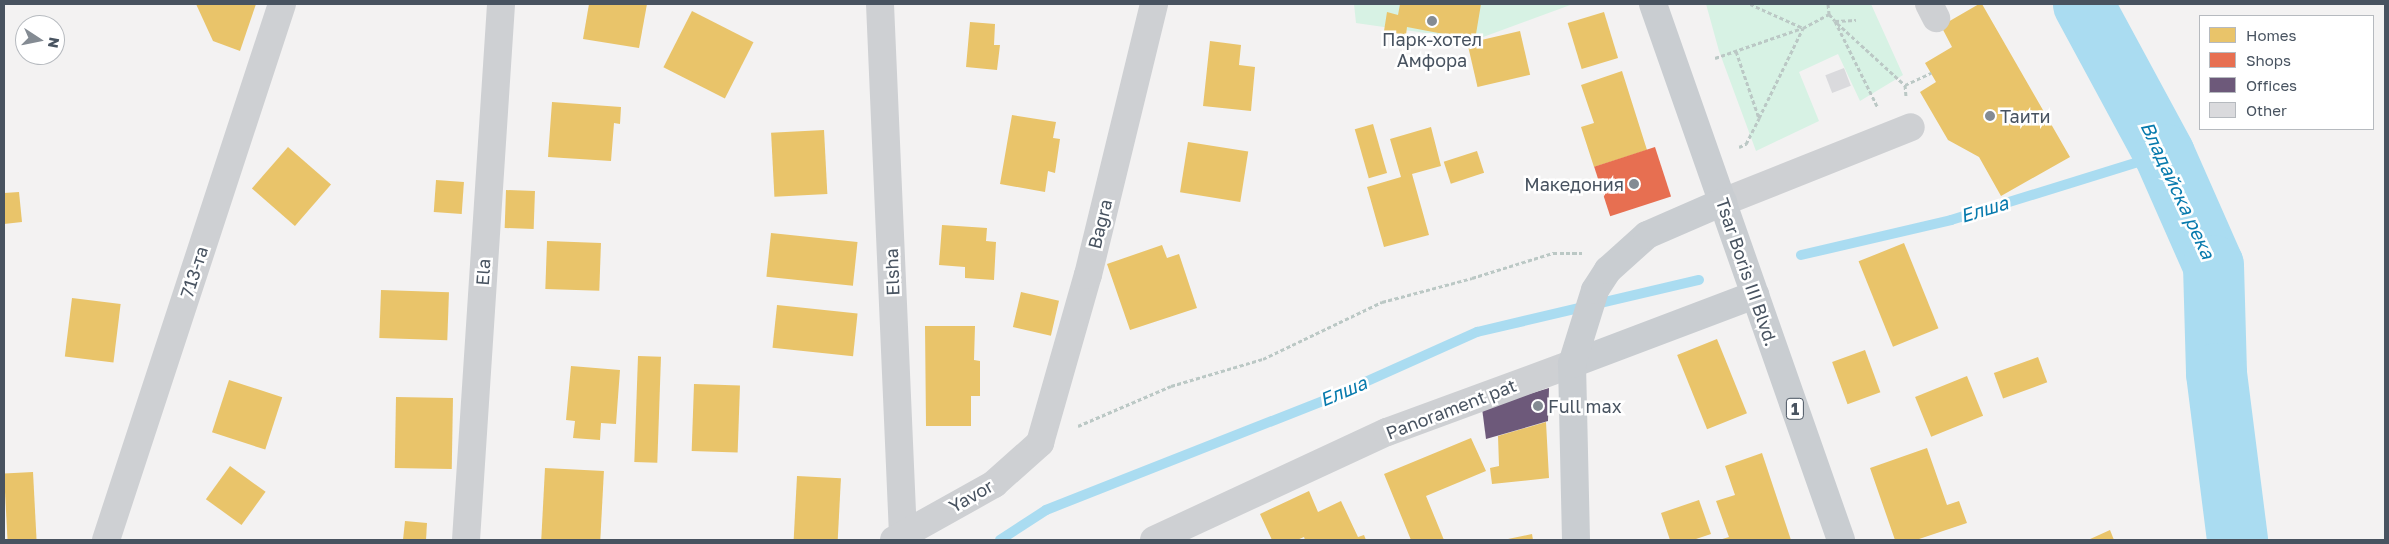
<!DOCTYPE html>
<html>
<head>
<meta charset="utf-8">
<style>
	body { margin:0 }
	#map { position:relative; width:2389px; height:544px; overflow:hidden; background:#f3f2f2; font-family:"Golos Text",sans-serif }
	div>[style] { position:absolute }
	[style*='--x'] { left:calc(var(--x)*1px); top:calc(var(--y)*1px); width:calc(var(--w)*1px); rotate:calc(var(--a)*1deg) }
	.green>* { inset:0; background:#d7f2e4 }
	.homes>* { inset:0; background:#e9c46a; transform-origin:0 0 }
	.shops>* { inset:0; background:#e76f51; transform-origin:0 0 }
	.offices>* { inset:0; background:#6d597a }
	.stream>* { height:10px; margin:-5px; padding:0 5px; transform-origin:5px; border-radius:5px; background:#aadcf1 }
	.river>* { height:61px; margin:-30.5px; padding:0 30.5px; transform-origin:30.5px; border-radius:30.5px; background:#aadcf1 }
	.building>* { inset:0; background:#dadadd; transform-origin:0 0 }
	.path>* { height:3px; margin-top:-1.5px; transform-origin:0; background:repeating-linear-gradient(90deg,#bbc8c5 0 4px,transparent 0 6.5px) }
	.minor>* { height:28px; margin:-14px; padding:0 14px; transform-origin:14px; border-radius:14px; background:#ced0d3 }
	.major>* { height:28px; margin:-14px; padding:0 14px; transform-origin:14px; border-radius:14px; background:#c9cdd1 }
	.dots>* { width:14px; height:14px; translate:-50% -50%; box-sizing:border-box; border:2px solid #fff; border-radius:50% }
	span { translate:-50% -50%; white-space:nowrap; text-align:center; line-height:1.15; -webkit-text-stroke:5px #fff; paint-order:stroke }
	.shield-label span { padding:1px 4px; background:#fff; border:1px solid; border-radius:4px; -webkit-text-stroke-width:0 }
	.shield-label { font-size:16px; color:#485360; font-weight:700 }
	.poi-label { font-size:18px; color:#485360 }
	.left { translate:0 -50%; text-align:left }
	.right { translate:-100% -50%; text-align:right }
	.street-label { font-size:18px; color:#485360 }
	.water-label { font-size:19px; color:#077aad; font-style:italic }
	.frame { position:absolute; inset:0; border:5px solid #485360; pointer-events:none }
	.legend { position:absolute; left:2199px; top:15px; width:175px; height:115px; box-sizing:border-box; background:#fff; border:1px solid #b6babf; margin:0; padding:6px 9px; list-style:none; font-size:15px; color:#485360 }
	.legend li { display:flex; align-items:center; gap:10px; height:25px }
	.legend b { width:25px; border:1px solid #b6babf }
	.north { position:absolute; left:15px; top:15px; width:50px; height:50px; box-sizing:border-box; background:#fff; border:1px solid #b6babf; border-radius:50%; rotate:101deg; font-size:14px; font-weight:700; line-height:20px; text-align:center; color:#485360 }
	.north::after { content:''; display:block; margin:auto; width:18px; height:22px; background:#848b93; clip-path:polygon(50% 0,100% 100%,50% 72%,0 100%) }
</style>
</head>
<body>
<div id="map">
	<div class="green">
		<div style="clip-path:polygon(1354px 4px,1573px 4px,1475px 40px,1356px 23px)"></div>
		<div style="clip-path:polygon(1706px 4px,1871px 4px,1903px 75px,1860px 101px,1838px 54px,1799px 72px,1819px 121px,1756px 151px,1719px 51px)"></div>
	</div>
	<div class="homes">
		<div style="clip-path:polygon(196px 4px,256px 4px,240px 51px,213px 41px)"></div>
		<div style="clip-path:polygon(589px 4px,647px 4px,639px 48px,583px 39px)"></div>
		<div style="clip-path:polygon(1400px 4px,1481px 4px,1475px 40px,1407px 27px,1406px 35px,1384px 31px,1387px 12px,1398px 15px)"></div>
		<div style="clip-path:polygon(1979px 4px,1982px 4px,2070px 157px,2001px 196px,1979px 157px,1948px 140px,1920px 92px,1936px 82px,1925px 63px,1952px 47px,1941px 26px)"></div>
		<div style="left:692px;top:11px;width:69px;height:63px;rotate:27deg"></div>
		<div style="left:1604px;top:12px;width:48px;height:38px;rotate:73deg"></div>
		<div style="clip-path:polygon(970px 22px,995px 24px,994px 45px,1000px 45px,997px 70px,966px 67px)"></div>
		<div style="left:1520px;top:31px;width:45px;height:54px;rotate:77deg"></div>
		<div style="clip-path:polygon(1210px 41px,1241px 45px,1239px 65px,1255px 67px,1251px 111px,1203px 106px)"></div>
		<div style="clip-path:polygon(1622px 71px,1647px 150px,1594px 167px,1581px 127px,1594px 123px,1581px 85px)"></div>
		<div style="clip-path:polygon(552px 102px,621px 107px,620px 124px,614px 123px,611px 161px,548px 157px)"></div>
		<div style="clip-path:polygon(1012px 115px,1056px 122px,1053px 138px,1060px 139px,1055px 173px,1048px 171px,1045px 192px,1000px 184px)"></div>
		<div style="left:1373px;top:124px;width:51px;height:19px;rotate:74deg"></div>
		<div style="clip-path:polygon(1431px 127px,1441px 166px,1412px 174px,1429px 235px,1384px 247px,1367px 187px,1401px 177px,1390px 139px)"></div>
		<div style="left:824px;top:130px;width:64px;height:53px;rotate:87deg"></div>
		<div style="left:1188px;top:142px;width:61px;height:51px;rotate:9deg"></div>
		<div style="left:288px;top:147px;width:57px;height:55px;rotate:41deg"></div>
		<div style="left:1477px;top:151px;width:23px;height:35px;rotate:72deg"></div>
		<div style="left:436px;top:180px;width:28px;height:32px;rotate:4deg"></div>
		<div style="left:506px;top:190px;width:29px;height:38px;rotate:2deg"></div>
		<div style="clip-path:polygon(19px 192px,22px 222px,4px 224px,4px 193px)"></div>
		<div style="clip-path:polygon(942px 225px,987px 228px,986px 241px,996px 242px,994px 280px,965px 278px,965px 267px,939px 265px)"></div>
		<div style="left:771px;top:233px;width:87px;height:44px;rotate:6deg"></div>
		<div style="left:547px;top:241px;width:54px;height:48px;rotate:2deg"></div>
		<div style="left:1904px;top:243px;width:92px;height:49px;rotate:68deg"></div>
		<div style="clip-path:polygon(1162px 245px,1167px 258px,1179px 254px,1197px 308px,1130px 330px,1107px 264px)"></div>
		<div style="left:381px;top:290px;width:68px;height:48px;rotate:2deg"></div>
		<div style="left:1021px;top:292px;width:39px;height:36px;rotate:13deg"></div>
		<div style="left:72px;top:298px;width:49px;height:59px;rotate:7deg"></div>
		<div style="left:777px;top:305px;width:81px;height:43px;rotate:6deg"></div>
		<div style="clip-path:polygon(925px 326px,975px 326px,974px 360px,980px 361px,980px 396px,971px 396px,971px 426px,926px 426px)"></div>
		<div style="left:1717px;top:339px;width:80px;height:43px;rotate:68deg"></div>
		<div style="left:1865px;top:350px;width:45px;height:35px;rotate:70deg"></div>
		<div style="left:638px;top:356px;width:23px;height:106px;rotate:2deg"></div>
		<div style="left:2038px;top:357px;width:27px;height:47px;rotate:70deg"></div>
		<div style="clip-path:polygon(571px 366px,620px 370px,616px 424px,601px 423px,600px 440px,573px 438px,575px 421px,566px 420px)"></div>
		<div style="left:1967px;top:376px;width:43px;height:56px;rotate:68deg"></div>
		<div style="left:229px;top:380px;width:56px;height:55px;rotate:18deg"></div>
		<div style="left:694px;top:384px;width:46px;height:67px;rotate:2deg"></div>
		<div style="left:396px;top:397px;width:57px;height:71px;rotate:1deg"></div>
		<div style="clip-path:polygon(1546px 422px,1549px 478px,1492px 484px,1490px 468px,1499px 466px,1498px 436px)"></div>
		<div style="clip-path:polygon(1471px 438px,1486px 471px,1426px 496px,1444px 540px,1411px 540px,1384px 474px)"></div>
		<div style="clip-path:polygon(1927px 448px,1947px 505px,1959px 501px,1967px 523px,1916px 540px,1895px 540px,1870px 468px)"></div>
		<div style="clip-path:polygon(1762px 453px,1791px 540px,1719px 540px,1729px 537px,1716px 501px,1735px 495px,1725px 466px)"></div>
		<div style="left:230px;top:466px;width:44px;height:41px;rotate:36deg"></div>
		<div style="left:545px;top:468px;width:59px;height:72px;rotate:3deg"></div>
		<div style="left:33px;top:472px;width:68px;height:29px;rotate:87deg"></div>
		<div style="left:797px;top:476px;width:44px;height:64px;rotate:3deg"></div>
		<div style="clip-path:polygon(1309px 491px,1318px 512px,1341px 501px,1358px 537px,1364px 535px,1366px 540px,1305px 540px,1304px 537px,1297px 540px,1272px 540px,1260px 514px)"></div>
		<div style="clip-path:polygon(1699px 500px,1711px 534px,1693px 540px,1670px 540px,1661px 513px)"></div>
		<div style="clip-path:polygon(405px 521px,427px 523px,426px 540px,403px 540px)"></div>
		<div style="clip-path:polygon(2110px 530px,2114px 540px,2088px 540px)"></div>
		<div style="clip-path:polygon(1532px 534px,1533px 540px,1508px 540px,1508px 539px)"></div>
	</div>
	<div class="shops">
		<div style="left:1655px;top:147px;width:52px;height:64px;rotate:72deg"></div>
	</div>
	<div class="offices">
		<div style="clip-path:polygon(1549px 388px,1548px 421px,1486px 439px,1482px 408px)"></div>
	</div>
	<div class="stream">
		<div style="--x:1801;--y:255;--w:154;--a:-13.1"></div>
		<div style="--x:1951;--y:220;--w:223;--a:-17.2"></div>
		<div style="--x:1000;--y:540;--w:55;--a:-33.1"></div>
		<div style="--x:1046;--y:510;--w:300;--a:-21.5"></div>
		<div style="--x:1325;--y:400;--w:167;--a:-24.1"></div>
		<div style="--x:1477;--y:332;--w:228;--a:-13.2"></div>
	</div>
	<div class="river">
		<div style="--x:2083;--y:4;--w:170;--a:61.6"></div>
		<div style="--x:2164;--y:154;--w:121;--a:66.2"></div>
		<div style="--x:2213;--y:265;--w:108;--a:88.4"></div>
		<div style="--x:2216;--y:373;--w:168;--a:82.8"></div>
	</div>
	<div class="building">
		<div style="left:1844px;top:68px;width:19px;height:20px;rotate:69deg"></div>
	</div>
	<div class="path">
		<div style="--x:1750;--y:4;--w:58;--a:24.4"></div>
		<div style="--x:1803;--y:28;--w:30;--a:-28"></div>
		<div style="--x:1828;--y:4;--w:10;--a:84"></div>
		<div style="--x:1829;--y:14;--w:9;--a:49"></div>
		<div style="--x:1835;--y:21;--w:21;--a:-3"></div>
		<div style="--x:2384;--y:4;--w:1;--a:0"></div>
		<div style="--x:1835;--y:21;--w:97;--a:63.7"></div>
		<div style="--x:1837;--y:23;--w:92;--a:42.4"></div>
		<div style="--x:1905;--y:85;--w:29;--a:-25"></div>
		<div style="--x:1736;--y:51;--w:71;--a:71.1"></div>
		<div style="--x:1759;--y:118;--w:100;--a:-63.9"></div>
		<div style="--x:1715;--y:58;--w:92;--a:-19"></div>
		<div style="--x:1905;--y:85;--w:12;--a:85"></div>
		<div style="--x:1739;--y:147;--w:8;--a:-23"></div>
		<div style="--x:1746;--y:144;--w:29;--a:-63"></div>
		<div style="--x:1078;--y:426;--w:101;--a:-23.3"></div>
		<div style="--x:1171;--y:386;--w:96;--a:-16.4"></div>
		<div style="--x:1263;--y:359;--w:132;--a:-25.6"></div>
		<div style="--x:1382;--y:302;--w:93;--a:-14.9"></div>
		<div style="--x:1472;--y:278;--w:85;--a:-17.2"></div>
		<div style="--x:1553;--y:253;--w:29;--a:0"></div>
	</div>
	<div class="minor">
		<div style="--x:880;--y:4;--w:531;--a:87.52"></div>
		<div style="--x:903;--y:535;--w:6;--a:59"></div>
		<div style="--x:1929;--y:4;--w:16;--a:63"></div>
		<div style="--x:1723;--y:202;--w:202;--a:-21.7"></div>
		<div style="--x:106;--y:540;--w:564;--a:-71.82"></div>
		<div style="--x:466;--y:540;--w:537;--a:-86.26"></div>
		<div style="--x:894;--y:540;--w:115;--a:-29.2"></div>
		<div style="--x:994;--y:484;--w:62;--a:-41.7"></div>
		<div style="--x:1040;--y:443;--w:175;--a:-74.1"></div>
		<div style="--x:1088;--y:275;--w:279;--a:-76.3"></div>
		<div style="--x:1154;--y:540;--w:257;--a:-24.9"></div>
		<div style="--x:1387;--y:432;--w:197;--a:-20.2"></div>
	</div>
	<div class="major">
		<div style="--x:1653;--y:4;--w:568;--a:70.67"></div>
		<div style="--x:1572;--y:364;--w:196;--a:-20.7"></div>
		<div style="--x:1576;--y:540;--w:176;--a:-91.3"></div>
		<div style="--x:1572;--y:364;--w:77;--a:-72.7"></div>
		<div style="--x:1595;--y:290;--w:24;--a:-57"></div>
		<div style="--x:1608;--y:270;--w:52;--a:-41.9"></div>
		<div style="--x:1647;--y:235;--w:83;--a:-23.5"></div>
	</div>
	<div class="dots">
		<div style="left:1432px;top:21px;background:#848b93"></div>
		<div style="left:1990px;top:116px;background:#848b93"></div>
		<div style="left:1634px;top:184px;background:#848b93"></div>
		<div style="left:1538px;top:406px;background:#848b93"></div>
	</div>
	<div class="shield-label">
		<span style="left:1795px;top:409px">1</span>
	</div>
	<div class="poi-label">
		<span style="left:1432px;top:50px">Парк-хотел<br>Амфора</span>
		<span class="left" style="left:2000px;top:116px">Таити</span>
		<span class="right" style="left:1624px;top:184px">Македония</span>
		<span class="left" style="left:1548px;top:406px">Full max</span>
	</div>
	<div class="street-label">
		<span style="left:1100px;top:224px;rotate:-76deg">Bagra</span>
		<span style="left:194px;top:272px;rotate:-72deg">713-та</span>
		<span style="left:483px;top:272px;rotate:-86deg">Ela</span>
		<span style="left:892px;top:272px;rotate:-92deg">Elsha</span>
		<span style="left:1747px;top:272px;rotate:71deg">Tsar Boris III Blvd.</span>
		<span style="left:1451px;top:409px;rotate:-21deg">Panorament pat</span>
		<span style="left:971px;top:496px;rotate:-30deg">Yavor</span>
	</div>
	<div class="water-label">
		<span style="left:2178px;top:190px;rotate:65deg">Владайска река</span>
		<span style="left:1984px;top:209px;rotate:-17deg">Елша</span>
		<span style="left:1343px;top:391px;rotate:-23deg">Елша</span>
	</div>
	<div class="frame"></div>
	<ul class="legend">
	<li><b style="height:14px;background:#e9c46a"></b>Homes</li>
	<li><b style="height:14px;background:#e76f51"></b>Shops</li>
	<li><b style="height:14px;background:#6d597a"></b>Offices</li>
	<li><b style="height:14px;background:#dadadd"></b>Other</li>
	</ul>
	<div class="north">N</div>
</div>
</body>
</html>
